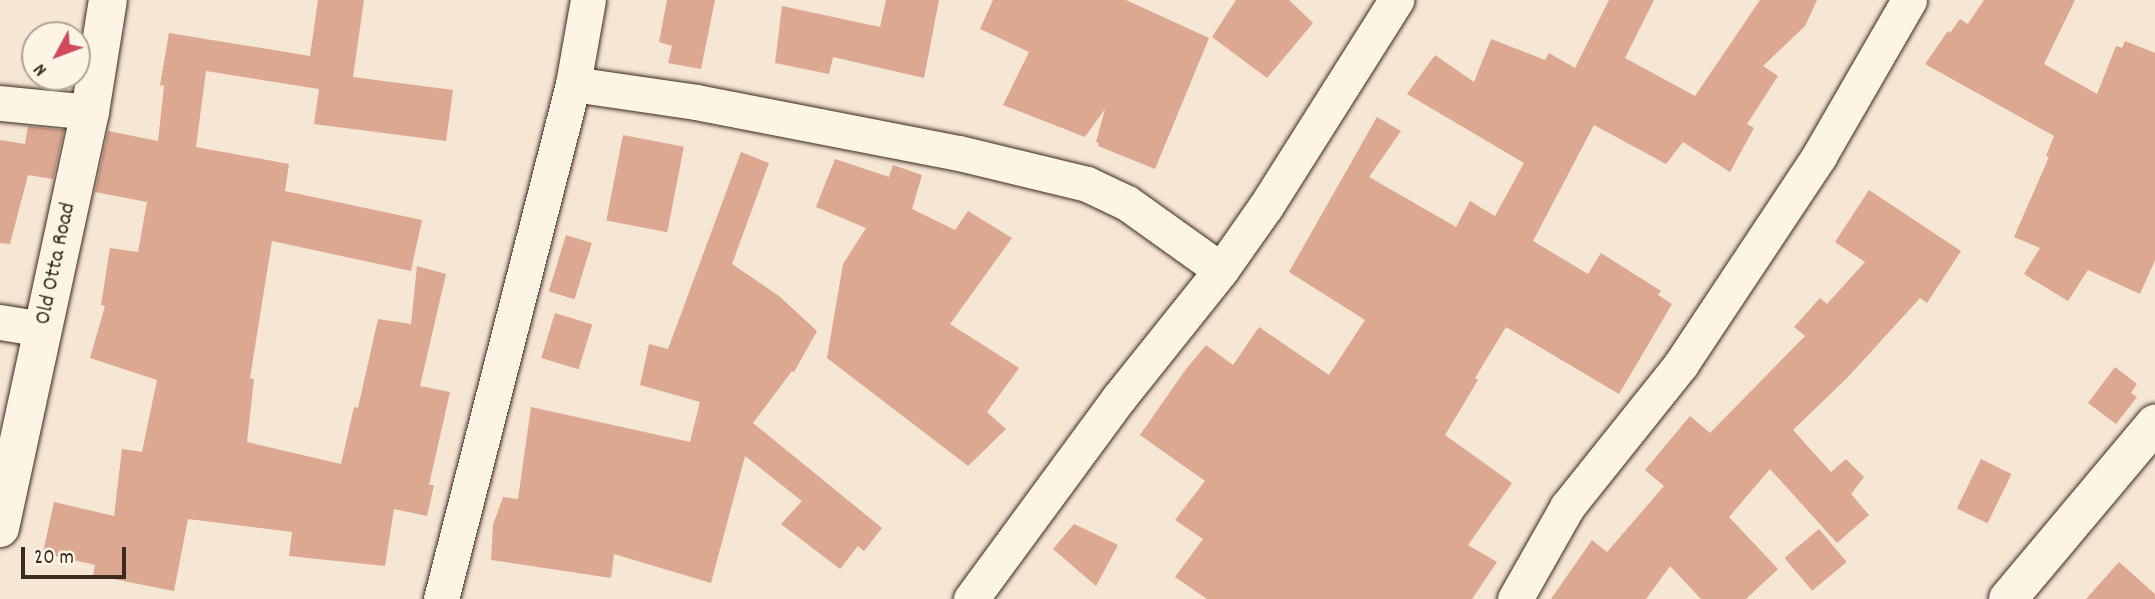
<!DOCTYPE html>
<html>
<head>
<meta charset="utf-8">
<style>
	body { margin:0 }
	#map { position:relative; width:2155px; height:599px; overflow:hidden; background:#f6e6d4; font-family:Dekko,sans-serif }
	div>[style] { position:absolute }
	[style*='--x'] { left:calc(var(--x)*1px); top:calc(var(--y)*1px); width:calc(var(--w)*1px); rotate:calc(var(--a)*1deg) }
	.building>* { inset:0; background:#dda892; transform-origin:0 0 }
	.roads { filter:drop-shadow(0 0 2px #3b2a1e) drop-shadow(0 0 2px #3b2a1e) }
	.street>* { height:35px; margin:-17.5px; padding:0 17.5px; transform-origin:17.5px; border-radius:17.5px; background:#fcf5e5 }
	.secondary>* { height:38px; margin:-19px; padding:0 19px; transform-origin:19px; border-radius:19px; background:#fcf5e5 }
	span { translate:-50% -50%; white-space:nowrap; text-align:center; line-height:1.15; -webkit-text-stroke:7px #fcf5e5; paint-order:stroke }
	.street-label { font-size:23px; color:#3b2a1e }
	.north { position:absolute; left:21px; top:21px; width:70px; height:70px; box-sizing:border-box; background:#fcf5e5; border:2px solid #afa495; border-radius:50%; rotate:229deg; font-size:19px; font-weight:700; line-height:28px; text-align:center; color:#3b2a1e }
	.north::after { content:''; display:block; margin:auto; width:24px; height:32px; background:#d1495b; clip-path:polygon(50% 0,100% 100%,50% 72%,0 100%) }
	.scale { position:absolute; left:21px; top:547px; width:105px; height:32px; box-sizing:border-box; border:4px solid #3b2a1e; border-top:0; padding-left:9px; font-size:21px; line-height:24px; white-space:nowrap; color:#3b2a1e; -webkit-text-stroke:5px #fcf5e5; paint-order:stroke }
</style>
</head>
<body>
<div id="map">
	<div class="building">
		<div style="clip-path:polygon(318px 0,364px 0,353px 77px,453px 90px,446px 141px,314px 124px,319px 89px,206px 71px,196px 147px,289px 164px,285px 191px,422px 220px,411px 271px,272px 241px,250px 378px,254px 379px,247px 442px,341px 464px,354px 407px,358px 408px,378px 319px,411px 324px,417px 266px,446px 274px,420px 386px,450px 392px,429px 485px,434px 485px,427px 516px,394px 509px,385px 566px,289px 556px,292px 532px,188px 519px,174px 591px,93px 575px,95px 565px,43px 553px,54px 502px,114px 516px,122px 449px,142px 452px,157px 380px,90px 358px,105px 306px,101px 305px,110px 248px,138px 252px,147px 202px,95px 192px,108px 131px,158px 141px,164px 86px,160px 85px,169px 33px,310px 56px)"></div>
		<div style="clip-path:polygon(667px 0,715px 0,701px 69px,668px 63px,672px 46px,659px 42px)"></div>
		<div style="clip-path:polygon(886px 0,939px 0,924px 78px,833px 57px,829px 74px,775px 63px,782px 6px,880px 27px)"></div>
		<div style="clip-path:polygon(993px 0,1126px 0,1209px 38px,1155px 169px,1098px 146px,1099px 143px,1096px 142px,1105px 109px,1085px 137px,1003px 105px,1029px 52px,980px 29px)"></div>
		<div style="clip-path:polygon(1236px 0,1289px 0,1313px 23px,1267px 78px,1212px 37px)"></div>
		<div style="clip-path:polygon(1609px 0,1654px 0,1625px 58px,1695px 96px,1760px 0,1817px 0,1805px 26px,1763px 66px,1778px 76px,1747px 124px,1754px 128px,1730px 172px,1683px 142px,1666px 164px,1594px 125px,1533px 241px,1588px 274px,1601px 253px,1661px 291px,1658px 295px,1672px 304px,1619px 394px,1506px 327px,1475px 378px,1478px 380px,1445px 435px,1512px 483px,1468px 545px,1497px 562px,1472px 599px,1207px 599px,1175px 577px,1203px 539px,1175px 520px,1205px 481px,1140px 435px,1186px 369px,1206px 345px,1233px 365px,1259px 327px,1329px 375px,1365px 320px,1289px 272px,1377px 117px,1401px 131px,1369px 177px,1456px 227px,1470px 201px,1495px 216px,1524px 163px,1407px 94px,1435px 55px,1474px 82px,1491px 39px,1545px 60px,1549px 53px,1575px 68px)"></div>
		<div style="clip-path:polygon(1984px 0,2075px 0,2044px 64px,2097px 94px,2116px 46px,2122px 48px,2125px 41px,2155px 53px,2155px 260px,2140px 294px,2088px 270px,2068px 301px,2024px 274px,2040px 248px,2014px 237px,2049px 157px,2046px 156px,2054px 136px,1925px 64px,1948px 31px,1950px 33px,1960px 19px,1968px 24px)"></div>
		<div style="clip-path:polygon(28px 126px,64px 130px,53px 179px,28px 175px,10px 244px,0 243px,0 140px,25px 144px)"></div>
		<div style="left:623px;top:135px;width:62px;height:87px;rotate:11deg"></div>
		<div style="clip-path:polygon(741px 152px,769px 163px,732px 264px,779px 296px,817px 331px,794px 372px,792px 371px,753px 423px,882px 528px,864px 551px,858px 546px,840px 569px,781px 524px,802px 501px,745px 456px,711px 583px,614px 554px,611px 578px,491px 560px,493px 525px,503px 497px,518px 499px,531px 407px,690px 442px,700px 402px,640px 385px,649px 344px,668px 349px)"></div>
		<div style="clip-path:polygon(835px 159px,889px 177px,893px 165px,922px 175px,912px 209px,955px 230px,968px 211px,1012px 238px,950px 324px,1019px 368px,987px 412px,1006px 429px,968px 466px,827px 358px,843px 264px,866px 228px,816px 207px)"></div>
		<div style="clip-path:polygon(1869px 190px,1961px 251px,1927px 303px,1920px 298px,1848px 377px,1793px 430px,1831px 472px,1846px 459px,1864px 477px,1851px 494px,1869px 515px,1837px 543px,1770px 469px,1729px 517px,1778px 569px,1746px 599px,1701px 599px,1670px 566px,1646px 599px,1551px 599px,1592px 540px,1607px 552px,1664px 486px,1645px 470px,1690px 416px,1710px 433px,1805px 336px,1794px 327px,1820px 298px,1827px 304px,1865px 262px,1835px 242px)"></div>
		<div style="left:566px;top:235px;width:27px;height:59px;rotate:17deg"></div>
		<div style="left:555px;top:313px;width:39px;height:47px;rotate:17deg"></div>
		<div style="clip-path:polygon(2115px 367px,2137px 384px,2131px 393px,2137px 397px,2116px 424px,2088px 403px)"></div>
		<div style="left:1981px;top:459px;width:34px;height:55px;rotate:26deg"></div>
		<div style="clip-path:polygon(1074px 524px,1118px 545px,1096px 586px,1053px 549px)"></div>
		<div style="left:1819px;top:529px;width:43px;height:45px;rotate:50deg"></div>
		<div style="clip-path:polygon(2119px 562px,2155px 594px,2155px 599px,2086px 599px)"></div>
	</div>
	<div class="roads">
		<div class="street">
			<div style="--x:573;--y:84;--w:124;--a:8.3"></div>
			<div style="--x:696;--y:102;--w:268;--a:11"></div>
			<div style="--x:959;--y:153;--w:132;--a:13.6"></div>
			<div style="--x:1087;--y:184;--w:44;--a:25.4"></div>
			<div style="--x:1127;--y:203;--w:115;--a:35.5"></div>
			<div style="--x:0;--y:103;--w:90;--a:5.7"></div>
			<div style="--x:0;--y:322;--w:43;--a:9.5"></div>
			<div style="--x:441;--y:599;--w:532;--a:-75.62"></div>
			<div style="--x:573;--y:84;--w:85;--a:-79.9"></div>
			<div style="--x:971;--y:599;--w:248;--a:-53.7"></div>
			<div style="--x:1118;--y:399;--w:165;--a:-51.4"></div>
			<div style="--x:1221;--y:270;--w:78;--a:-54.9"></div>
			<div style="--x:1266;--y:206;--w:244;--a:-57.7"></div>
			<div style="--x:1515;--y:599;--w:106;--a:-60.5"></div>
			<div style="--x:1567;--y:507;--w:183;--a:-51.4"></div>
			<div style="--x:1681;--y:364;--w:250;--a:-56.4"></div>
			<div style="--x:1819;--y:156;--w:180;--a:-60"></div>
		</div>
		<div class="secondary">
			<div style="--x:0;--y:528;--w:426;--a:-77.8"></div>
			<div style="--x:90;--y:112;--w:113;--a:-80.9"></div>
			<div style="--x:2008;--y:599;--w:229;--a:-50"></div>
		</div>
	</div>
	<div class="street-label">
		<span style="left:57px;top:264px;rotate:-78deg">Old Otta Road</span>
	</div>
	<div class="north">N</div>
	<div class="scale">20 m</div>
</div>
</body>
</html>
